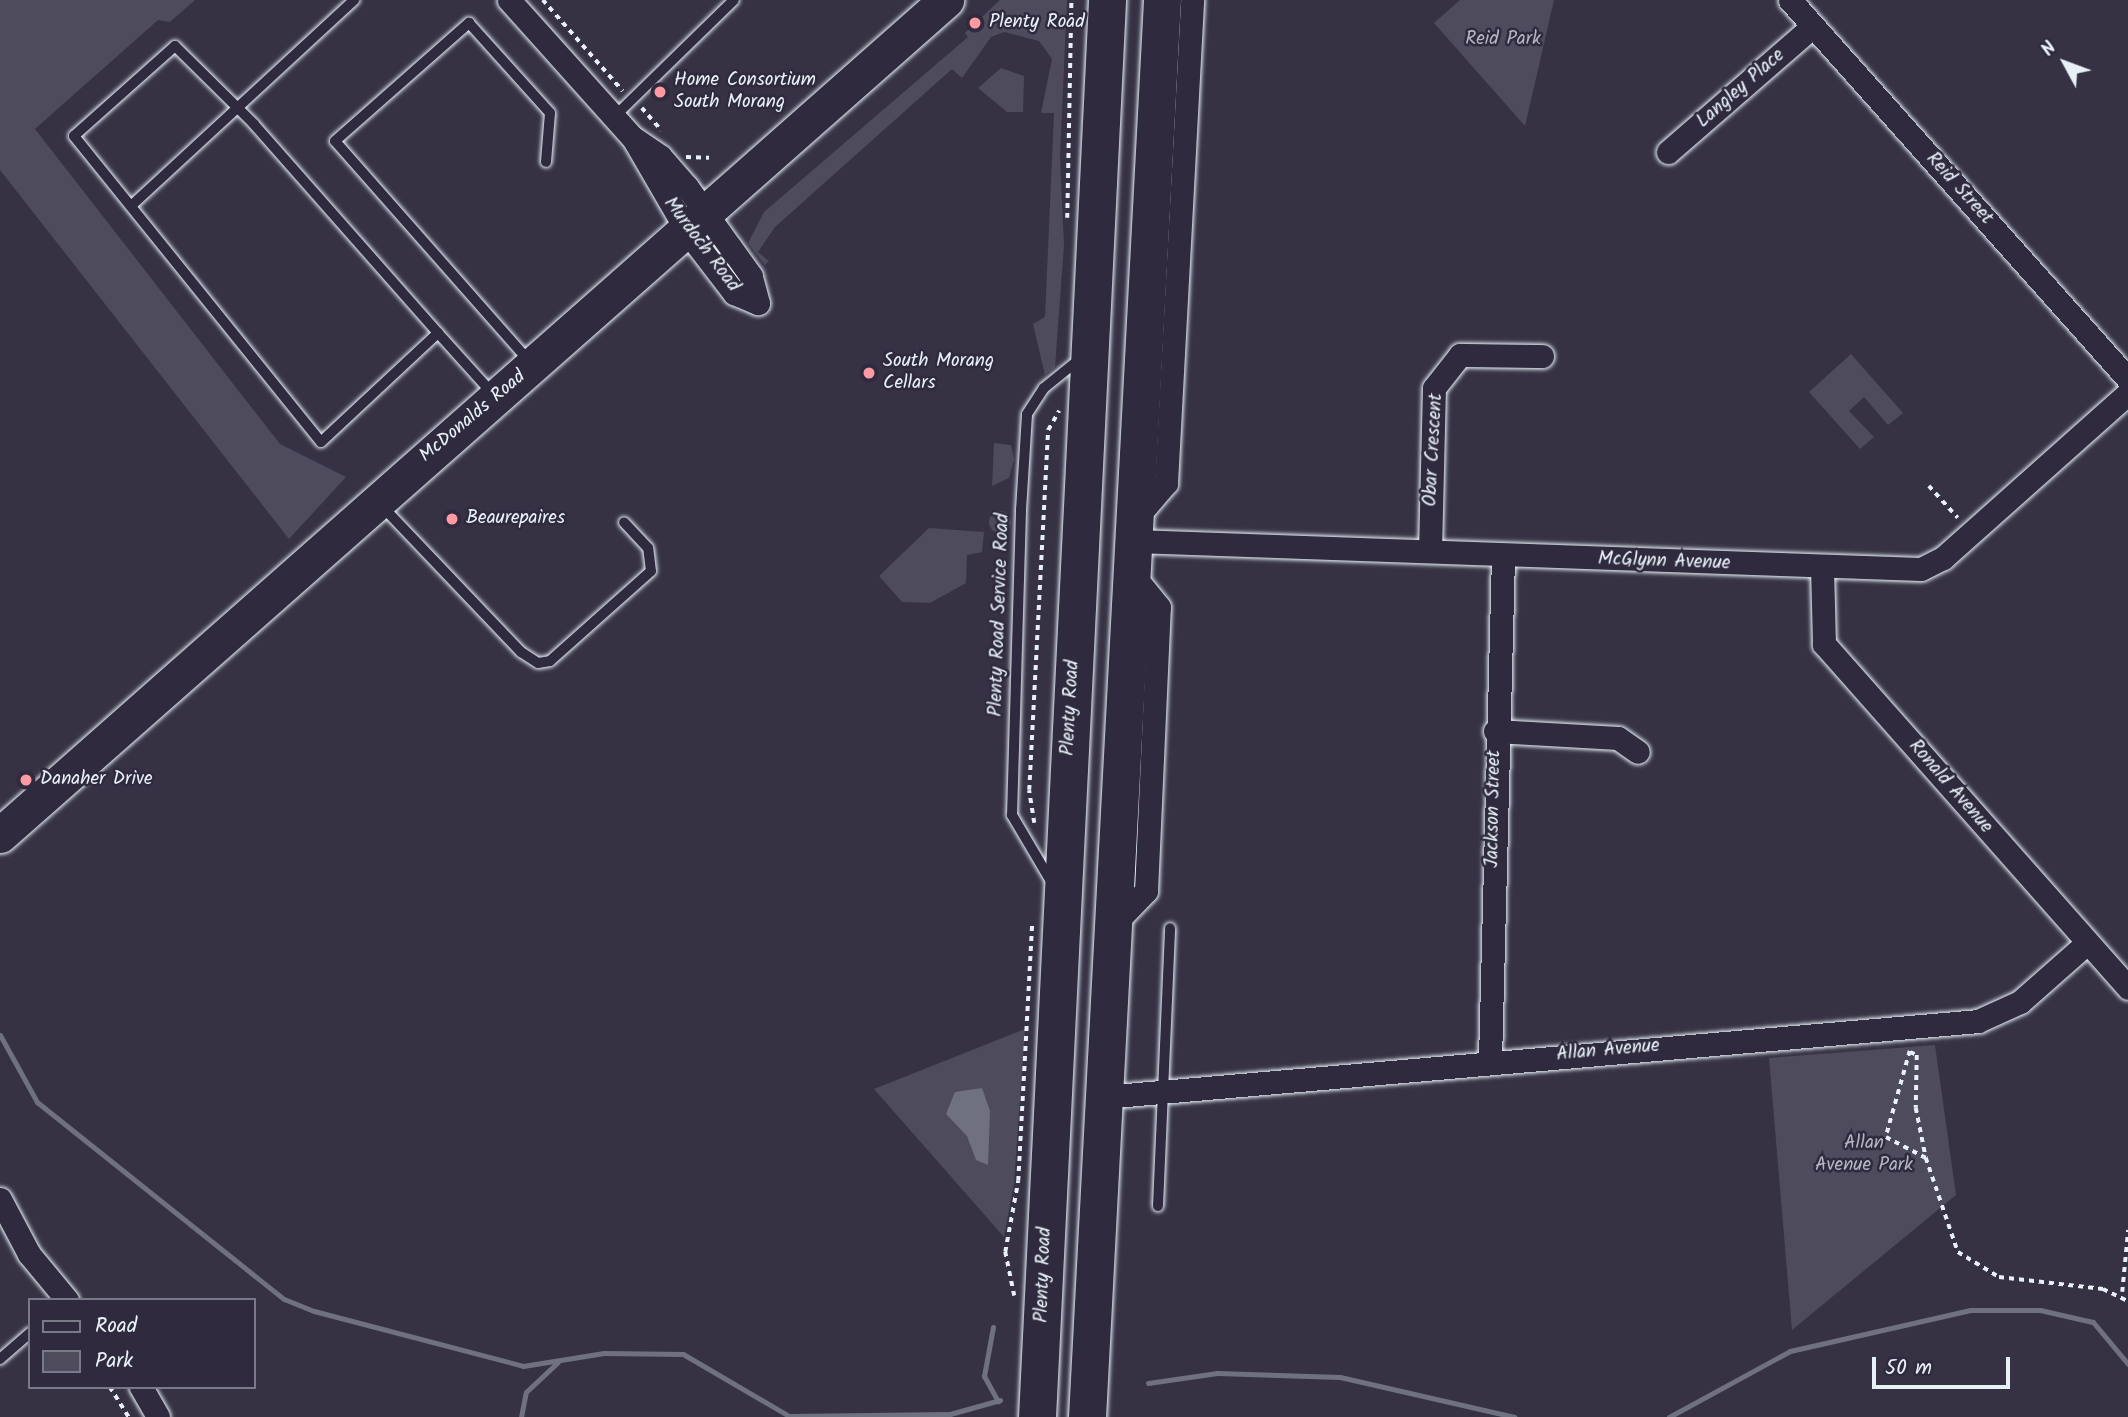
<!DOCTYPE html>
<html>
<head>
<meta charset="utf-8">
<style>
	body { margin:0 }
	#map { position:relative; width:2128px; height:1417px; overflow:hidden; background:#363244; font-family:Kalam,sans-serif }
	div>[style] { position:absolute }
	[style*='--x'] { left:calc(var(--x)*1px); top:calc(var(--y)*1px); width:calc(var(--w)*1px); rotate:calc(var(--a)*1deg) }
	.green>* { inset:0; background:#4d4b5c }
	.round { border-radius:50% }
	.water>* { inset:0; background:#70717f }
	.stream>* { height:5px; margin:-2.5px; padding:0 2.5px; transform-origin:2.5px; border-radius:2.5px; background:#70717f }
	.path>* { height:3.5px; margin-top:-1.75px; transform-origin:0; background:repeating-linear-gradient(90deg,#e8f1f8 0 5px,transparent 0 10px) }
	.roads { filter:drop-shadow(0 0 2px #e8f1f8) drop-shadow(0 0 2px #e8f1f8) }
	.service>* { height:10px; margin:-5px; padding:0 5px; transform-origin:5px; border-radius:5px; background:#2f2a3d }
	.minor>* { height:23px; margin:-11.5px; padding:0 11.5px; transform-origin:11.5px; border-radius:11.5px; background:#2f2a3d }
	.primary>* { height:35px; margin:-17.5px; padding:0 17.5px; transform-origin:17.5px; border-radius:17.5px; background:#2f2a3d }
	.trunk>* { height:37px; margin:-18.5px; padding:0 18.5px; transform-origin:18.5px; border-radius:18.5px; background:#2f2a3d }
	.dots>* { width:19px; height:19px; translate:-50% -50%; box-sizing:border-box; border:4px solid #2f2a3d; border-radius:50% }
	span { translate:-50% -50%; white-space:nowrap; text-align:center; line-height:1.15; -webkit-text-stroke:5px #2f2a3d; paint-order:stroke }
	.poi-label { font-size:19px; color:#e8f1f8 }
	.left { translate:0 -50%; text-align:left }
	.park-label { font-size:19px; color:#b2b7c1 }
	.street-label { font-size:19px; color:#e8f1f8 }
	.legend { position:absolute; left:28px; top:1298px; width:228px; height:91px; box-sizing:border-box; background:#2f2a3d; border:2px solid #797a88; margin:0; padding:9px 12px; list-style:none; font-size:21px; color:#e8f1f8 }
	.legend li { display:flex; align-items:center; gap:14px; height:35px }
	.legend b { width:35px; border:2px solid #797a88 }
	.north { position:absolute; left:2030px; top:28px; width:70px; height:70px; -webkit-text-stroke:5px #2f2a3d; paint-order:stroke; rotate:311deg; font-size:19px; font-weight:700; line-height:28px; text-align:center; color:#e8f1f8 }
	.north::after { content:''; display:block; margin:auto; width:24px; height:32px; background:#e8f1f8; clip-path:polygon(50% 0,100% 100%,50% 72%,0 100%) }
	.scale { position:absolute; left:1872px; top:1357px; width:138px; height:32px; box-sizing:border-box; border:4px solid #e8f1f8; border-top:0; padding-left:9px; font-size:21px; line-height:24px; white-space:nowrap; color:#e8f1f8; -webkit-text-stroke:5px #2f2a3d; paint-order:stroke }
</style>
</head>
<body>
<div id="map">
	<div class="green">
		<div style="clip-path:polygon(0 0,195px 0,170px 22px,158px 20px,35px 129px,280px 444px,346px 477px,289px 539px,0 170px)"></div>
		<div style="clip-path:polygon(1000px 0,1067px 0,1060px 157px,1064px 245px,1055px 367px,1045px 375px,1033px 324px,1045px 317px,1054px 113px,1041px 113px,1052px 59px,1039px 41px,1004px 32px,991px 37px,962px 78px,952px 69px,775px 227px,758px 252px,769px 261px,765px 265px,748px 243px,764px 212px,968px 37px,965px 33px)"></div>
		<div style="clip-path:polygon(1460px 0,1554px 0,1525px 126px,1434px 23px)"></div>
		<div style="clip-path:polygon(1001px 68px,1024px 76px,1023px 112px,1007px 112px,978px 88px)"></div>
		<div style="clip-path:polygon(1851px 354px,1903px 413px,1888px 425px,1864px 397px,1849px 411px,1874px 437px,1860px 449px,1809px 392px)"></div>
		<div style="clip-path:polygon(994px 443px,1011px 445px,1014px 459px,1009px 478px,992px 486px)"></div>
		<div class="round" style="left:989px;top:511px;width:22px;height:22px"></div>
		<div style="clip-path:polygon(929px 528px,984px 532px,982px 552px,967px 555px,966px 583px,930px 603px,902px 602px,879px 576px)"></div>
		<div style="clip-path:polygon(1025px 1029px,1014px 1183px,1004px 1237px,874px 1089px)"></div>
		<div style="clip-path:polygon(1935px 1045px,1956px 1195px,1792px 1330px,1769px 1058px)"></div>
	</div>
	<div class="water">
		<div style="clip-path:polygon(982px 1088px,990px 1111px,988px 1165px,976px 1160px,967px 1136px,946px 1114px,955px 1092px)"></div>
	</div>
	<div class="stream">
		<div style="--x:0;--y:1035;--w:77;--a:61.1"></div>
		<div style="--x:37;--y:1102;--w:316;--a:38.6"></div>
		<div style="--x:284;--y:1299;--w:32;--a:22"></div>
		<div style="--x:314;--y:1311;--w:216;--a:14.7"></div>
		<div style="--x:523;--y:1366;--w:82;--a:-9.1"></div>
		<div style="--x:604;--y:1353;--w:79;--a:0.7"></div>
		<div style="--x:683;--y:1354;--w:123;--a:30.3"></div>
		<div style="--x:789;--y:1416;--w:161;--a:-0.7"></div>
		<div style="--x:950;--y:1414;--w:52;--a:-15.6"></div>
		<div style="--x:993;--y:1327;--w:50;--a:100.4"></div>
		<div style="--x:984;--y:1376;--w:29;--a:61"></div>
		<div style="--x:1148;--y:1383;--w:70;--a:-8.2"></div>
		<div style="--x:1217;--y:1373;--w:123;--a:1.9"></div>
		<div style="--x:1340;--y:1377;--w:179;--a:12.9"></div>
		<div style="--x:521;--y:1417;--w:25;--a:-79"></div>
		<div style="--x:526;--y:1392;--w:44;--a:-43.2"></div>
		<div style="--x:1669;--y:1417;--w:138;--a:-28.6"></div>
		<div style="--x:1790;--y:1351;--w:185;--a:-12.8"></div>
		<div style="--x:1970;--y:1310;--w:70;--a:0"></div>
		<div style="--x:2040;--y:1310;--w:54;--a:12.8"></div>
		<div style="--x:2093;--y:1322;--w:55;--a:50.2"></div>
	</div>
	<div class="path">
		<div style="--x:543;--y:0;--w:121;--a:48.7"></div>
		<div style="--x:642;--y:108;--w:30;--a:49"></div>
		<div style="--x:686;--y:157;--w:23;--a:2"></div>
		<div style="--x:1067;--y:218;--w:218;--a:-88.9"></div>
		<div style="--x:1929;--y:486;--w:43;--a:47.8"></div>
		<div style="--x:1034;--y:823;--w:33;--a:-99"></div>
		<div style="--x:1029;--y:790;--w:361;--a:-87"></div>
		<div style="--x:1048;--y:430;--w:22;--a:-60"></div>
		<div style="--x:1910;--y:1051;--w:89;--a:105.6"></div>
		<div style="--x:1886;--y:1137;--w:45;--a:27.7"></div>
		<div style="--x:1910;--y:1052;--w:8;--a:23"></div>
		<div style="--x:1917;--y:1055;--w:53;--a:91.1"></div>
		<div style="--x:1916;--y:1108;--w:51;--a:78.7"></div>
		<div style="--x:1926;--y:1158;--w:99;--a:71.2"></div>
		<div style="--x:1958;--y:1252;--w:48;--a:31.4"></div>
		<div style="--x:1999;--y:1277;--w:105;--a:6.6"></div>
		<div style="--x:2103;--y:1289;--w:28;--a:26"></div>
		<div style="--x:2122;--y:1292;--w:62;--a:-84.5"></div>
		<div style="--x:1014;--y:1296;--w:45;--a:-101.6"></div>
		<div style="--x:1005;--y:1252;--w:72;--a:-79.6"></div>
		<div style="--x:1018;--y:1181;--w:256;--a:-86.9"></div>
		<div style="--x:110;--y:1387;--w:36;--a:58"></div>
	</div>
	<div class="roads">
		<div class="service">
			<div style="--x:615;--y:116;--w:166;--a:-44.3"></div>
			<div style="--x:131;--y:206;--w:304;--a:-42.7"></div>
			<div style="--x:438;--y:333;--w:278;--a:-131.4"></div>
			<div style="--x:254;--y:124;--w:111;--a:-135.4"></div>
			<div style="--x:175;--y:46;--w:135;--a:138.3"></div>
			<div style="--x:74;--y:136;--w:393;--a:51.1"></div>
			<div style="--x:321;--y:442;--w:160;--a:-43"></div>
			<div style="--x:438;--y:333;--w:81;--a:48"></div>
			<div style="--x:529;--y:361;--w:293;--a:-131.4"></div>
			<div style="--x:335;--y:141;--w:179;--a:-41.4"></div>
			<div style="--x:469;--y:23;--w:121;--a:48"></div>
			<div style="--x:550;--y:113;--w:49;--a:94.7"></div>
			<div style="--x:380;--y:504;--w:204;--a:46.4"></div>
			<div style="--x:521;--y:652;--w:20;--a:33"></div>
			<div style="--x:538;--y:663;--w:12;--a:-9"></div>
			<div style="--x:550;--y:661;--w:135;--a:-41.7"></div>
			<div style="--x:651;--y:571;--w:23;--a:-97"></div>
			<div style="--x:648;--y:548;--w:35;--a:-133"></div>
			<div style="--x:1052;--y:883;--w:79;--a:-120.5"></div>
			<div style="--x:1012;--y:815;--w:305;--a:-88.3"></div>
			<div style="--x:1021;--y:510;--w:96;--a:-86.4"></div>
			<div style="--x:1027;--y:414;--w:31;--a:-57"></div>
			<div style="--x:1044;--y:388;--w:46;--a:-38.9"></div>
			<div style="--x:1158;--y:1206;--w:278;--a:-87.5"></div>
			<div style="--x:0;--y:1359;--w:40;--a:-41"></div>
		</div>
		<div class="minor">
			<div style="--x:509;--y:0;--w:186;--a:48.1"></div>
			<div style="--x:633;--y:138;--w:110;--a:59.9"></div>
			<div style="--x:688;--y:233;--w:76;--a:52.5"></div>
			<div style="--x:734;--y:293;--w:26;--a:23"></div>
			<div style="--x:758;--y:303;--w:28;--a:-105"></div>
			<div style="--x:751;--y:276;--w:110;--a:-125.7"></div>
			<div style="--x:687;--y:187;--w:41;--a:-131.1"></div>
			<div style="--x:660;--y:156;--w:32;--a:-146"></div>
			<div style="--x:1790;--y:0;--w:508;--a:48.27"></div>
			<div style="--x:1668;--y:152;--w:192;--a:-41"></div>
			<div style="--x:1136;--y:518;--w:46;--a:-49.4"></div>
			<div style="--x:1166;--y:483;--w:484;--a:-86.9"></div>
			<div style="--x:1135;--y:541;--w:786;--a:2.04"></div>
			<div style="--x:1921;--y:569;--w:25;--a:-27"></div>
			<div style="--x:1943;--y:558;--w:248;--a:-41.7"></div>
			<div style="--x:1430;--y:551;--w:163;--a:-88.6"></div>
			<div style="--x:1434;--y:388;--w:42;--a:-51.8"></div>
			<div style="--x:1460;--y:355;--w:82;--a:0.7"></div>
			<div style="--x:1822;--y:567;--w:77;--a:88.5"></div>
			<div style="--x:1824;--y:644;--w:459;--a:48.5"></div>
			<div style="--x:1495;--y:731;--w:123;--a:3.3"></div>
			<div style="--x:1618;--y:738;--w:24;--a:35"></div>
			<div style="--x:1117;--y:921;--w:42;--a:-46"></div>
			<div style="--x:1146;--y:891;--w:284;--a:-87.4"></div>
			<div style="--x:1159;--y:607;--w:40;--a:-129"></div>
			<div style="--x:1490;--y:1060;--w:503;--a:-88.52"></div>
			<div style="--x:1103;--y:1097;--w:878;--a:-4.96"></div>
			<div style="--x:1978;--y:1021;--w:46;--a:-24.3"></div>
			<div style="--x:2020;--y:1002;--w:89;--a:-41.4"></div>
			<div style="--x:0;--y:1199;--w:62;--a:62.2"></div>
			<div style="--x:29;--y:1254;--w:60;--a:50.4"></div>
			<div style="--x:141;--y:1387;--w:34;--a:60"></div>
		</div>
		<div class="primary">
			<div style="--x:0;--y:835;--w:1262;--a:-41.43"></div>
		</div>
		<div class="trunk">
			<div style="--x:1037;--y:1417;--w:1419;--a:-87.17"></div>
			<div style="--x:1087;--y:1417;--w:1419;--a:-86.97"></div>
		</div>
	</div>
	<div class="dots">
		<div style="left:975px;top:23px;background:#ff9aa2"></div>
		<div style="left:660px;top:92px;background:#ff9aa2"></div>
		<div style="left:869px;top:373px;background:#ff9aa2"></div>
		<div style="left:452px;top:519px;background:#ff9aa2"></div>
		<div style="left:26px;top:780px;background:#ff9aa2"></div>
	</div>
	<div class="poi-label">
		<span class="left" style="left:989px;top:23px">Plenty Road</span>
		<span class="left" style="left:674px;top:92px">Home Consortium<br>South Morang</span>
		<span class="left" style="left:883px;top:373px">South Morang<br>Cellars</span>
		<span class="left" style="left:466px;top:519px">Beaurepaires</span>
		<span class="left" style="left:40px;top:780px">Danaher Drive</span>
	</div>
	<div class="park-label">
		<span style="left:1503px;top:40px">Reid Park</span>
		<span style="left:1864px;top:1155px">Allan<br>Avenue Park</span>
	</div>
	<div class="street-label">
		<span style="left:1741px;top:89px;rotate:-41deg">Langley Place</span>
		<span style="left:1959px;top:189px;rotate:48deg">Reid Street</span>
		<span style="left:701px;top:245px;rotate:53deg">Murdoch Road</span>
		<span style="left:473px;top:417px;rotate:-40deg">McDonalds Road</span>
		<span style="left:1434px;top:450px;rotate:-87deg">Obar Crescent</span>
		<span style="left:1664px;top:562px;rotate:2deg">McGlynn Avenue</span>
		<span style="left:1000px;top:615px;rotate:-88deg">Plenty Road Service Road</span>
		<span style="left:1071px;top:708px;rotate:-87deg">Plenty Road</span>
		<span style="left:1950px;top:787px;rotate:49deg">Ronald Avenue</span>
		<span style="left:1494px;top:809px;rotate:-89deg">Jackson Street</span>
		<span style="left:1608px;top:1051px;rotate:-5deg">Allan Avenue</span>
		<span style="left:1044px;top:1275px;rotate:-88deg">Plenty Road</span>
	</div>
	<ul class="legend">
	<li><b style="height:9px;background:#2f2a3d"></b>Road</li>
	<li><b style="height:19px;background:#4d4b5c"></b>Park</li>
	</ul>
	<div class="north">N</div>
	<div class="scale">50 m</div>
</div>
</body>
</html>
